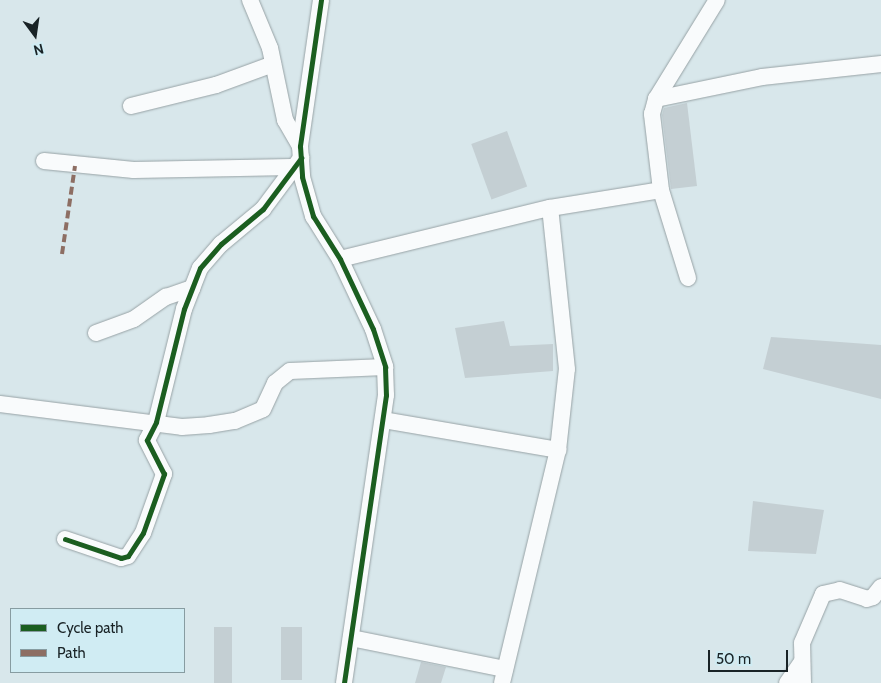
<!DOCTYPE html>
<html>
<head>
<meta charset="utf-8">
<style>
	body { margin:0 }
	#map { position:relative; width:881px; height:683px; overflow:hidden; background:#d8e7eb; font-family:Cabin,sans-serif }
	div>[style] { position:absolute }
	[style*='--x'] { left:calc(var(--x)*1px); top:calc(var(--y)*1px); width:calc(var(--w)*1px); rotate:calc(var(--a)*1deg) }
	.building>* { inset:0; background:#c4cfd3; transform-origin:0 0 }
	.roads { filter:drop-shadow(0 0 1px #97a2a5) drop-shadow(0 0 1px #97a2a5) }
	.minor>* { height:16px; margin:-8px; padding:0 8px; transform-origin:8px; border-radius:8px; background:#f9fbfc }
	.quiet>* { height:4px; margin-top:-2px; transform-origin:0; background:repeating-linear-gradient(90deg,#8d6e63 0 8px,transparent 0 12px) }
	.cycleway>* { height:5px; margin:-2.5px; padding:0 2.5px; transform-origin:2.5px; border-radius:2.5px; background:#1b5e20 }
	span { translate:-50% -50%; white-space:nowrap; text-align:center; line-height:1.15; -webkit-text-stroke:4px #d0ecf3; paint-order:stroke }
	.legend { position:absolute; left:10px; top:608px; width:175px; height:65px; box-sizing:border-box; background:#d0ecf3; border:1px solid #879ca1; margin:0; padding:6px 9px; list-style:none; font-size:15px; color:#192326 }
	.legend li { display:flex; align-items:center; gap:10px; height:25px }
	.legend b { width:25px; border:1px solid #879ca1 }
	.north { position:absolute; left:10px; top:10px; width:50px; height:50px; -webkit-text-stroke:4px #d0ecf3; paint-order:stroke; rotate:166deg; font-size:14px; font-weight:700; line-height:20px; text-align:center; color:#192326 }
	.north::after { content:''; display:block; margin:auto; width:18px; height:22px; background:#192326; clip-path:polygon(50% 0,100% 100%,50% 72%,0 100%) }
	.scale { position:absolute; left:708px; top:650px; width:80px; height:22px; box-sizing:border-box; border:2px solid #192326; border-top:0; padding-left:6px; font-size:15px; line-height:18px; white-space:nowrap; color:#192326; -webkit-text-stroke:4px #d0ecf3; paint-order:stroke }
</style>
</head>
<body>
<div id="map">
	<div class="building">
		<div style="clip-path:polygon(687px 103px,697px 186px,671px 189px,662px 115px,664px 108px)"></div>
		<div style="left:507px;top:131px;width:59px;height:38px;rotate:70deg"></div>
		<div style="clip-path:polygon(504px 321px,510px 346px,553px 344px,553px 371px,465px 378px,455px 328px)"></div>
		<div style="clip-path:polygon(771px 337px,881px 345px,881px 399px,763px 369px)"></div>
		<div style="clip-path:polygon(753px 501px,824px 510px,816px 554px,748px 551px)"></div>
		<div style="left:214px;top:627px;width:18px;height:56px"></div>
		<div style="left:281px;top:627px;width:21px;height:53px"></div>
		<div style="clip-path:polygon(421px 662px,446px 667px,441px 683px,415px 683px)"></div>
	</div>
	<div class="roads">
		<div class="minor">
			<div style="--x:250;--y:0;--w:52;--a:67.4"></div>
			<div style="--x:270;--y:48;--w:74;--a:78.2"></div>
			<div style="--x:285;--y:120;--w:30;--a:60"></div>
			<div style="--x:321;--y:0;--w:148;--a:98.2"></div>
			<div style="--x:300;--y:146;--w:31;--a:86"></div>
			<div style="--x:302;--y:177;--w:41;--a:74.2"></div>
			<div style="--x:313;--y:216;--w:51;--a:57.9"></div>
			<div style="--x:340;--y:259;--w:77;--a:64.8"></div>
			<div style="--x:373;--y:329;--w:40;--a:72"></div>
			<div style="--x:385;--y:367;--w:28;--a:88"></div>
			<div style="--x:386;--y:395;--w:291;--a:98.3"></div>
			<div style="--x:656;--y:99;--w:108;--a:-11.7"></div>
			<div style="--x:762;--y:77;--w:120;--a:-6.2"></div>
			<div style="--x:131;--y:106;--w:88;--a:-13.9"></div>
			<div style="--x:216;--y:85;--w:61;--a:-20.2"></div>
			<div style="--x:44;--y:161;--w:90;--a:5.7"></div>
			<div style="--x:134;--y:170;--w:158;--a:-1.1"></div>
			<div style="--x:340;--y:259;--w:216;--a:-13.7"></div>
			<div style="--x:550;--y:208;--w:112;--a:-9.2"></div>
			<div style="--x:688;--y:278;--w:92;--a:-107.1"></div>
			<div style="--x:661;--y:190;--w:77;--a:-96.8"></div>
			<div style="--x:652;--y:114;--w:16;--a:-75"></div>
			<div style="--x:656;--y:99;--w:116;--a:-58.4"></div>
			<div style="--x:96;--y:333;--w:40;--a:-20.2"></div>
			<div style="--x:134;--y:319;--w:39;--a:-35"></div>
			<div style="--x:166;--y:297;--w:28;--a:-19"></div>
			<div style="--x:0;--y:404;--w:183;--a:7.2"></div>
			<div style="--x:182;--y:427;--w:27;--a:-4"></div>
			<div style="--x:209;--y:425;--w:26;--a:-9"></div>
			<div style="--x:235;--y:421;--w:30;--a:-23"></div>
			<div style="--x:263;--y:409;--w:29;--a:-65"></div>
			<div style="--x:275;--y:383;--w:19;--a:-39"></div>
			<div style="--x:290;--y:371;--w:95;--a:-2.4"></div>
			<div style="--x:383;--y:420;--w:178;--a:9.7"></div>
			<div style="--x:65;--y:539;--w:59;--a:18.7"></div>
			<div style="--x:121;--y:558;--w:7;--a:-16"></div>
			<div style="--x:128;--y:556;--w:27;--a:-57"></div>
			<div style="--x:143;--y:533;--w:63;--a:-70.4"></div>
			<div style="--x:164;--y:474;--w:38;--a:-117"></div>
			<div style="--x:147;--y:440;--w:20;--a:-63"></div>
			<div style="--x:156;--y:422;--w:116;--a:-76.1"></div>
			<div style="--x:184;--y:309;--w:44;--a:-68.7"></div>
			<div style="--x:200;--y:268;--w:32;--a:-49"></div>
			<div style="--x:221;--y:244;--w:55;--a:-39.8"></div>
			<div style="--x:263;--y:209;--w:64;--a:-53.3"></div>
			<div style="--x:351;--y:638;--w:157;--a:11.4"></div>
			<div style="--x:502;--y:683;--w:240;--a:-76.5"></div>
			<div style="--x:558;--y:450;--w:81;--a:-83.7"></div>
			<div style="--x:567;--y:369;--w:162;--a:-96"></div>
			<div style="--x:787;--y:683;--w:24;--a:-55"></div>
			<div style="--x:803;--y:683;--w:40;--a:-91.4"></div>
			<div style="--x:802;--y:643;--w:53;--a:-66.8"></div>
			<div style="--x:823;--y:594;--w:17;--a:-13"></div>
			<div style="--x:840;--y:590;--w:28;--a:18"></div>
			<div style="--x:867;--y:599;--w:6;--a:-18"></div>
			<div style="--x:873;--y:597;--w:13;--a:-51"></div>
		</div>
	</div>
	<div class="quiet">
		<div style="--x:62;--y:254;--w:89;--a:-81.6"></div>
	</div>
	<div class="cycleway">
		<div style="--x:321;--y:0;--w:148;--a:98.2"></div>
		<div style="--x:300;--y:146;--w:31;--a:86"></div>
		<div style="--x:302;--y:177;--w:41;--a:74.2"></div>
		<div style="--x:313;--y:216;--w:51;--a:57.9"></div>
		<div style="--x:340;--y:259;--w:77;--a:64.8"></div>
		<div style="--x:373;--y:329;--w:40;--a:72"></div>
		<div style="--x:385;--y:367;--w:28;--a:88"></div>
		<div style="--x:386;--y:395;--w:291;--a:98.3"></div>
		<div style="--x:65;--y:539;--w:59;--a:18.7"></div>
		<div style="--x:121;--y:558;--w:7;--a:-16"></div>
		<div style="--x:128;--y:556;--w:27;--a:-57"></div>
		<div style="--x:143;--y:533;--w:63;--a:-70.4"></div>
		<div style="--x:164;--y:474;--w:38;--a:-117"></div>
		<div style="--x:147;--y:440;--w:20;--a:-63"></div>
		<div style="--x:156;--y:422;--w:116;--a:-76.1"></div>
		<div style="--x:184;--y:309;--w:44;--a:-68.7"></div>
		<div style="--x:200;--y:268;--w:32;--a:-49"></div>
		<div style="--x:221;--y:244;--w:55;--a:-39.8"></div>
		<div style="--x:263;--y:209;--w:64;--a:-53.3"></div>
	</div>
	<ul class="legend">
	<li><b style="height:6px;background:#1b5e20"></b>Cycle path</li>
	<li><b style="height:6px;background:#8d6e63"></b>Path</li>
	</ul>
	<div class="north">N</div>
	<div class="scale">50 m</div>
</div>
</body>
</html>
